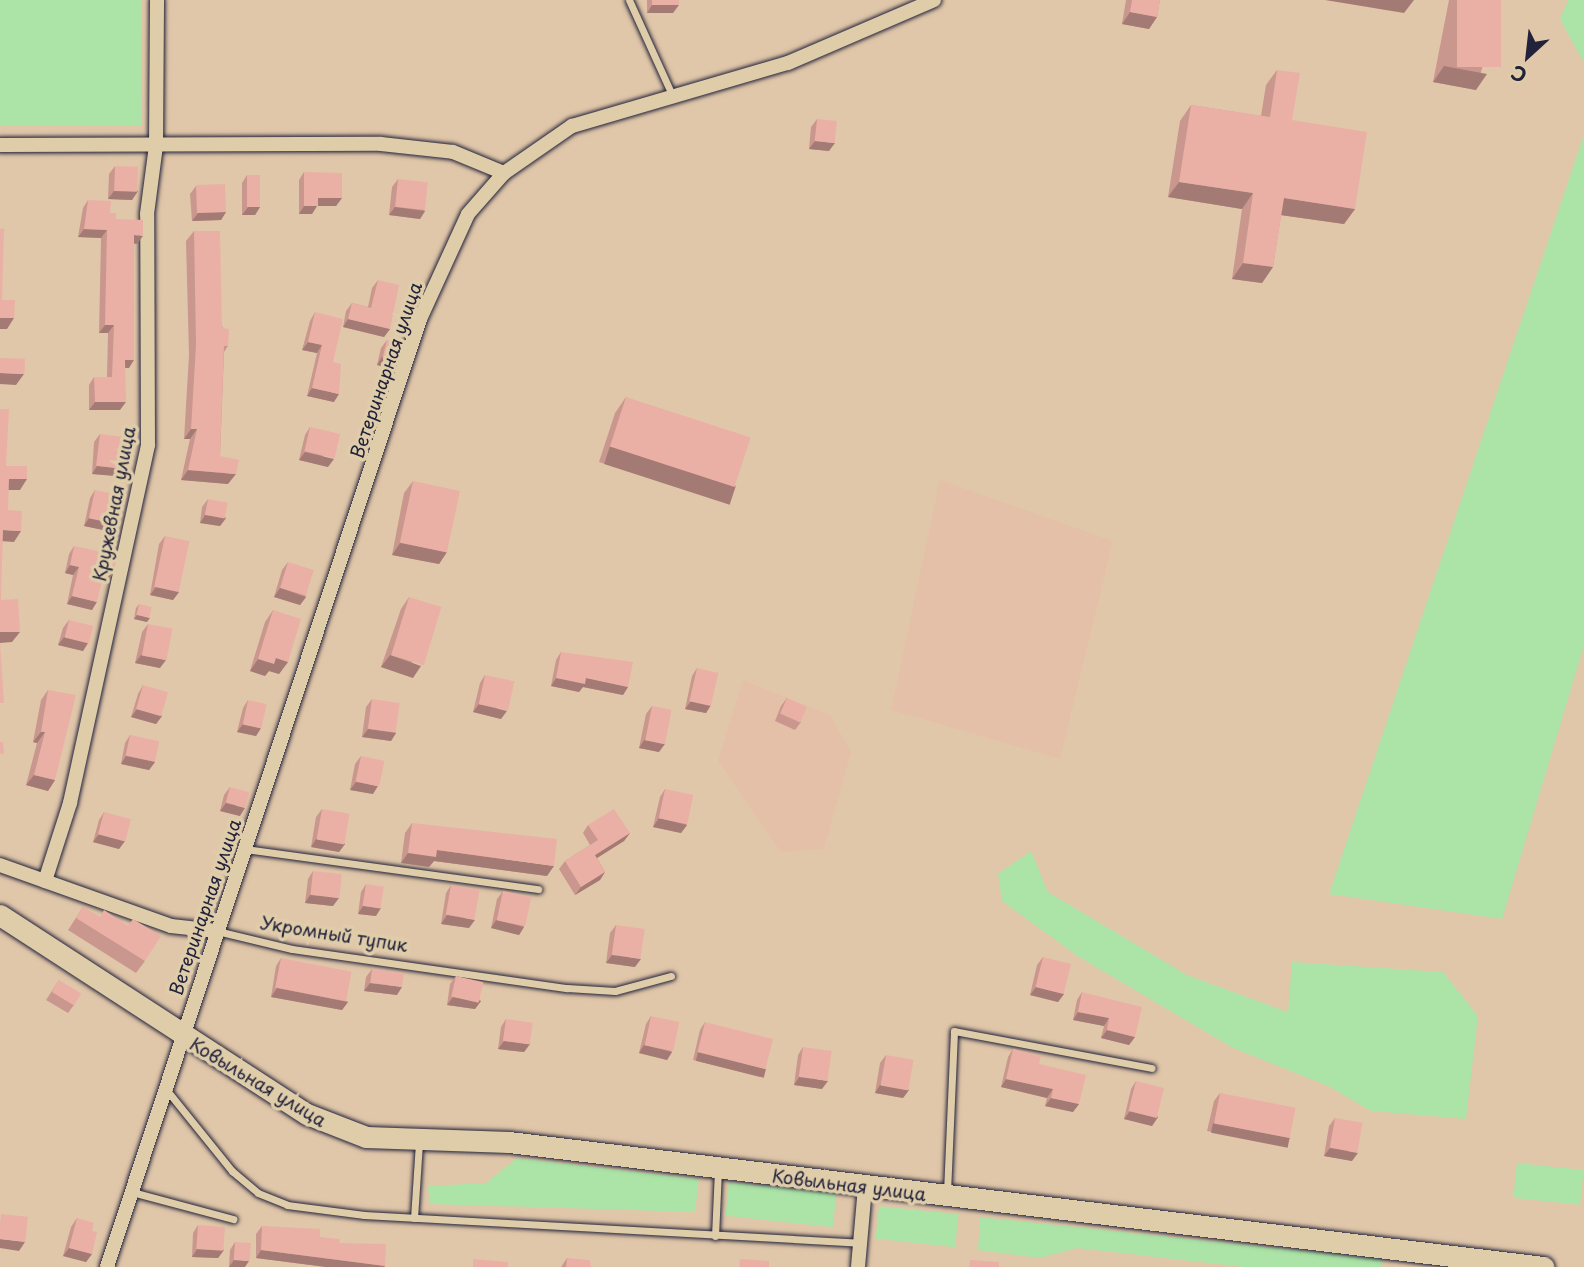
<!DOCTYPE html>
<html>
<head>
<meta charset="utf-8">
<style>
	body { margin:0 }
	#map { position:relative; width:1584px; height:1267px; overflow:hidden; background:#e1c7a9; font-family:"Playpen Sans",sans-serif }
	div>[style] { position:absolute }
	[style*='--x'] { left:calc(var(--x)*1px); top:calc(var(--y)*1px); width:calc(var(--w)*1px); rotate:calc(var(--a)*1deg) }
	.built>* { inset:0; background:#e4c0a8 }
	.green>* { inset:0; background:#ace3a6; transform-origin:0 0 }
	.roads { filter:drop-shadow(0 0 2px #22223b) drop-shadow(0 0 2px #22223b) }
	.lane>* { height:7px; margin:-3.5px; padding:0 3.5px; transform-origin:3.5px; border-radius:3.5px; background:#dfcdaa }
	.street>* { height:14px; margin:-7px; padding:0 7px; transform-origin:7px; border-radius:7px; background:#dfcdaa }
	.secondary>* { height:21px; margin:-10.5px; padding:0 10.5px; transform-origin:10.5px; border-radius:10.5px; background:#dfcdaa }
	.wall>* { inset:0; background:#c9978e }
	.shaded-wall>* { inset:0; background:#a47b74; transform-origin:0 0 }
	.building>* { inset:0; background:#eab0a5; transform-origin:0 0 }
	span { translate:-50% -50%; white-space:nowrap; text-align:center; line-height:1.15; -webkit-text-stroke:7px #dfcdaa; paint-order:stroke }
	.street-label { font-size:18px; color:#22223b }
	.north { position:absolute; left:1493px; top:21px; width:70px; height:70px; -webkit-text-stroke:5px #dfcdaa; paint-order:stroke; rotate:207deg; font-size:19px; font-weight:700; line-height:28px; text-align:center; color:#22223b }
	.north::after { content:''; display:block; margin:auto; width:24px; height:32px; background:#22223b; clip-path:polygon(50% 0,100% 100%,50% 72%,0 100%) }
</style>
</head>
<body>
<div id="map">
	<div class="built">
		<div style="clip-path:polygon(940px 480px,1113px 541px,1060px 759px,891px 710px)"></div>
		<div style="clip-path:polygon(743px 680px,830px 715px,851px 752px,824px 849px,781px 852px,718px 761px)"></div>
	</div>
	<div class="green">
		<div style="left:0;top:0;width:141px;height:125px"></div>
		<div style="clip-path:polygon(1568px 0,1584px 0,1584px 63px,1560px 19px)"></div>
		<div style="clip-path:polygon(1584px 134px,1584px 645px,1502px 919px,1329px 894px)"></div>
		<div style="clip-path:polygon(1031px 851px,1048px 892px,1187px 975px,1288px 1012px,1292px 962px,1443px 972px,1478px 1016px,1466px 1119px,1371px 1111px,1328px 1086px,1233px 1048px,1079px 957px,1002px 901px,998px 874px)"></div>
		<div style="clip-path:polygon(517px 1158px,699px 1179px,695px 1212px,430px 1204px,428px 1186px,486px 1183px)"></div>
		<div style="left:1517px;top:1163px;width:67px;height:35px;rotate:6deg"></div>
		<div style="left:729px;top:1182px;width:108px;height:34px;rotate:6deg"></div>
		<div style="left:879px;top:1206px;width:80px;height:33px;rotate:6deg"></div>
		<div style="clip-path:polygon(980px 1217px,1383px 1259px,1382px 1267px,1244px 1267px,1077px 1248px,1040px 1258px,978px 1250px)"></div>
	</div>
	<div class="roads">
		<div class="lane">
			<div style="--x:629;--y:0;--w:107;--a:65.6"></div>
			<div style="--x:245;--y:849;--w:296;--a:7.8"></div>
			<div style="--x:217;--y:931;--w:77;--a:13.5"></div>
			<div style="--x:292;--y:949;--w:278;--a:8.1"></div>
			<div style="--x:567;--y:988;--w:48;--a:3.6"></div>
			<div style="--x:615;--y:991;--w:58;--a:-15"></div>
			<div style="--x:165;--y:1088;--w:107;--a:51.1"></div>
			<div style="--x:232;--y:1171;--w:34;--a:40"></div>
			<div style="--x:258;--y:1193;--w:31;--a:22"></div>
			<div style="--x:287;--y:1205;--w:78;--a:7.4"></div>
			<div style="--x:364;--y:1215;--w:496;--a:3.2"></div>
			<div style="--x:132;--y:1192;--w:105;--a:15"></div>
			<div style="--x:947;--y:1192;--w:161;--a:-87.5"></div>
			<div style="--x:954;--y:1031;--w:201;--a:10.6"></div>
			<div style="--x:414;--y:1218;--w:76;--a:-86.2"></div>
			<div style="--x:715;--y:1236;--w:66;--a:-87.4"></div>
		</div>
		<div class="street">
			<div style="--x:0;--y:145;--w:381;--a:-0.2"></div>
			<div style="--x:381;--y:144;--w:72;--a:6.3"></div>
			<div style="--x:453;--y:152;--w:55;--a:22.4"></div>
			<div style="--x:0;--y:865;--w:182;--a:19.6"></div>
			<div style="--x:171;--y:926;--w:46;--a:6.2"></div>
			<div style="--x:45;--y:881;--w:82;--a:-72.2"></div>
			<div style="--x:70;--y:803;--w:366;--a:-77.7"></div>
			<div style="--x:148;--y:445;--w:231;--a:-90.2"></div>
			<div style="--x:147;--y:214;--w:69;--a:-82.5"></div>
			<div style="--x:156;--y:146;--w:146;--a:-89.6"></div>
			<div style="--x:107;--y:1267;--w:998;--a:-71.73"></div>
			<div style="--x:420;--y:319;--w:115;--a:-65.4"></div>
			<div style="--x:468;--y:214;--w:55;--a:-48.7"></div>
			<div style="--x:504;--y:173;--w:83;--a:-34.7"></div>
			<div style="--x:572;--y:126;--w:225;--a:-16.3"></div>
			<div style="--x:788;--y:63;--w:159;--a:-23.3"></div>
			<div style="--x:858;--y:1267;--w:80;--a:-85"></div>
		</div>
		<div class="secondary">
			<div style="--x:0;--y:915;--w:366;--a:33"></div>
			<div style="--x:307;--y:1114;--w:63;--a:21.3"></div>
			<div style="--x:366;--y:1137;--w:143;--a:2"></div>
			<div style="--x:509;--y:1142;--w:1042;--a:6.89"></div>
		</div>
	</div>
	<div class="wall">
		<div style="clip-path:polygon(647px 0,679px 0,673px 13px,647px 13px)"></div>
		<div style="clip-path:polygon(1126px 0,1160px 0,1157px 17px,1149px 29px,1122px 24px)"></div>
		<div style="clip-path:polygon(1449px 0,1501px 0,1476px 90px,1433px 82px)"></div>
		<div style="clip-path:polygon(1277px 70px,1292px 120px,1355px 209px,1344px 224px,1281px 215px,1273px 267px,1262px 283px,1232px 279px,1242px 209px,1168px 197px,1180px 121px,1191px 105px,1261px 116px,1266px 85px)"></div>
		<div style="clip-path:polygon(817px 119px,829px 151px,809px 149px,811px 127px)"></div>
		<div style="clip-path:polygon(115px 166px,138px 191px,132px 200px,108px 199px,109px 174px)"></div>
		<div style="clip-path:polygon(304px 172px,342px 198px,336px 206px,317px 206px,312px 214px,299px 214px,299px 180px)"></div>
		<div style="clip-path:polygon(247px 175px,260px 207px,255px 215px,242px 215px,242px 183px)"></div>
		<div style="clip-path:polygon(398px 179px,425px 211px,420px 219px,389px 215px,392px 187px)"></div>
		<div style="clip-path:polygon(196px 186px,226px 212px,221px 220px,192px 221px,190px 194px)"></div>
		<div style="clip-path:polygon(88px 200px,110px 213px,137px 244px,134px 243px,129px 368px,125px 368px,120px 410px,89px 410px,89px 385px,94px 377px,107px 377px,108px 333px,99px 333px,101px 238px,78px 237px,83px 208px)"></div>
		<div style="clip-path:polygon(194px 231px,228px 346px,224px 352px,220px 456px,228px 484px,181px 480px,190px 439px,184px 439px,189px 355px,186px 241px)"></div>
		<div style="clip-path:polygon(378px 280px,390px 329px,384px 337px,343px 327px,346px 311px,352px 303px,368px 307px,372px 288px)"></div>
		<div style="clip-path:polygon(315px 312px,334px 402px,307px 396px,317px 353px,302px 350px,310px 321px)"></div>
		<div style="clip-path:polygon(387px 340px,398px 361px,393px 369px,377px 365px,381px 348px)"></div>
		<div style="clip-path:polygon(626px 397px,736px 486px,724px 502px,599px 462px,615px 413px)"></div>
		<div style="clip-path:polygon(310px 427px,328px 467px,299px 460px,305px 435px)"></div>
		<div style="clip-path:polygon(100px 434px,122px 468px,116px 476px,92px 474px,94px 442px)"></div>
		<div style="clip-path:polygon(413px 481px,447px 552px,439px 564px,392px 555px,404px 493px)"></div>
		<div style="clip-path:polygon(95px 490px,108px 531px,84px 526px,90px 498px)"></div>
		<div style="clip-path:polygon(208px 499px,226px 518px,220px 526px,200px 523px,202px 507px)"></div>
		<div style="clip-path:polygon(165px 536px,179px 592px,173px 600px,150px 595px,159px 544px)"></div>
		<div style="clip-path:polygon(74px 546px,107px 582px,102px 581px,92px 610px,67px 604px,73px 575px,65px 573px,69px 554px)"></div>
		<div style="clip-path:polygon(288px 562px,306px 597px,300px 605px,274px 597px,282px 570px)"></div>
		<div style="clip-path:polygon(409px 597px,413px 678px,381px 667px,401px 609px)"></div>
		<div style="clip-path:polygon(139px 604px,147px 622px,134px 619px,136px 608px)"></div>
		<div style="clip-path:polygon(273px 610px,288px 662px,279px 674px,269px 671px,265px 676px,250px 671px,265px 622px)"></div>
		<div style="clip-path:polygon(69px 620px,88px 643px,83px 651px,58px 645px,63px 628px)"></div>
		<div style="clip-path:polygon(148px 624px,160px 668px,135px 663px,142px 632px)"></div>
		<div style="clip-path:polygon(561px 652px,628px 687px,623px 695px,583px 687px,579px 692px,551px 686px,556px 660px)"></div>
		<div style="clip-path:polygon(697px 668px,711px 705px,706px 713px,685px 709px,692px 676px)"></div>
		<div style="clip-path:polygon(485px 675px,501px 719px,473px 712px,480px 683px)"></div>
		<div style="clip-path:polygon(143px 685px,162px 716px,156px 724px,131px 717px,138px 694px)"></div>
		<div style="clip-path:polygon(48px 690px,55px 780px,48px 791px,26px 785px,37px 743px,33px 742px,41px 700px)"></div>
		<div style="clip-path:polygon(787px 698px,801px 722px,795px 730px,775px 721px,781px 706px)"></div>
		<div style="clip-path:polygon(372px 699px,396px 733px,391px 741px,362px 737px,366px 707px)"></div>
		<div style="clip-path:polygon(248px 700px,261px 728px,256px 736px,237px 732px,243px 708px)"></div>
		<div style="clip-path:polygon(652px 706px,659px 752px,639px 748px,646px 714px)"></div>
		<div style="clip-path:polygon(130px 735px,155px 762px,149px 770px,121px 764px,125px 743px)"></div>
		<div style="clip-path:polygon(361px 756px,373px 794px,350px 790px,355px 764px)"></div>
		<div style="clip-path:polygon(230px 787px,240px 816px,220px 811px,224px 795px)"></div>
		<div style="clip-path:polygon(665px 789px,687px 825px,681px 833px,653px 827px,660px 797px)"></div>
		<div style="clip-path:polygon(322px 809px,345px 844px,339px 852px,311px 847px,316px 817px)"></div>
		<div style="clip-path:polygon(104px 812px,125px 841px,119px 849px,93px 842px,99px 820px)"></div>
		<div style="clip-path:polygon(412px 823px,547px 876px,434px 861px,429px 867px,401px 863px,405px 833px)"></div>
		<div style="clip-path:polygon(588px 825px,630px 833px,624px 841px,597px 858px,605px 872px,600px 880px,575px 895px,559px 869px,565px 861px,590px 845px,583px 833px)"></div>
		<div style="clip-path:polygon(313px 871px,333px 906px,305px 903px,308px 879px)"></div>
		<div style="clip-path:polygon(366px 884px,376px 916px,358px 914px,361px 892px)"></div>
		<div style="clip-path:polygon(451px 885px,469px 928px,441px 924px,446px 893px)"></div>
		<div style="clip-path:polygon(503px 891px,524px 927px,519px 935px,491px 928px,497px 899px)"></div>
		<div style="clip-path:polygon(83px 907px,99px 917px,145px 961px,136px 973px,68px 930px)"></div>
		<div style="clip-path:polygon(616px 925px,635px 967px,606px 963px,610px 933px)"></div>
		<div style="clip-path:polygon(1043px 957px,1064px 994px,1058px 1002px,1030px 995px,1037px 965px)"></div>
		<div style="clip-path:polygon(281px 958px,348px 1002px,342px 1010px,271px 997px,276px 966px)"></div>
		<div style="clip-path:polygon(372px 969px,397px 995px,364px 991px,366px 977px)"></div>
		<div style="clip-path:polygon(456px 976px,481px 1001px,475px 1009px,447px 1005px,450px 984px)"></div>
		<div style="clip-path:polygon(59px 980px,74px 1005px,68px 1013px,46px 1000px)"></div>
		<div style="clip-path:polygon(1082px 992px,1135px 1037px,1129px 1045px,1101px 1038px,1104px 1026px,1073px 1020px,1077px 1000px)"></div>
		<div style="clip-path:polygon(651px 1016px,672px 1052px,667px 1060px,639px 1053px,646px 1024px)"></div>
		<div style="clip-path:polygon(506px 1019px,530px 1044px,524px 1052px,498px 1049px,501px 1027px)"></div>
		<div style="clip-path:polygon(705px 1022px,760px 1077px,693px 1060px,700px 1030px)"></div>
		<div style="clip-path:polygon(803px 1047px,822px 1089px,794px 1085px,798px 1055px)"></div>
		<div style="clip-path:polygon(1013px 1049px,1039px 1064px,1079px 1104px,1073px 1112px,1045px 1106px,1047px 1098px,1001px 1087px,1008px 1057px)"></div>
		<div style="clip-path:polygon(886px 1055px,909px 1090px,903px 1098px,875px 1093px,880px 1063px)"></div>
		<div style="clip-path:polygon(1136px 1081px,1158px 1117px,1152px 1126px,1124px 1119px,1131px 1089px)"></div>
		<div style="clip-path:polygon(1220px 1093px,1290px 1138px,1284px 1146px,1207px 1131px,1214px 1101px)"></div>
		<div style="clip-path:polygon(1335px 1118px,1352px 1161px,1324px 1156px,1329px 1126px)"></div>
		<div style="clip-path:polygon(77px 1218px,92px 1231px,92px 1254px,86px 1262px,63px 1256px,71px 1227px)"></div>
		<div style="clip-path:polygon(198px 1225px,224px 1250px,218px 1258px,192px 1257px,193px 1233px)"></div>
		<div style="clip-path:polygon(262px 1226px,320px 1237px,339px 1243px,385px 1266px,384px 1267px,326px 1267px,256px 1258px,256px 1234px)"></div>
		<div style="clip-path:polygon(235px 1242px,245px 1267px,229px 1267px,230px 1250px)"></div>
		<div style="clip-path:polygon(567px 1258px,591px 1267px,561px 1267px)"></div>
	</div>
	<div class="shaded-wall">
		<div style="clip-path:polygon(1325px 0,1414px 0,1404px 13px)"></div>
		<div style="clip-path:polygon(652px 5px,679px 5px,673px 13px,647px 13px)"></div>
		<div style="clip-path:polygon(1130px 12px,1157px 17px,1149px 29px,1122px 24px)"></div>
		<div style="clip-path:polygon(1444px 66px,1487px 74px,1476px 90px,1433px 82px)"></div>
		<div style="clip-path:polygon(815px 141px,835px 143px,829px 151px,809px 149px)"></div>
		<div style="clip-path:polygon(1179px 182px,1253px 193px,1242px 209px,1168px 197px)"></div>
		<div style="clip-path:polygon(114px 191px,138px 191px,132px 200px,108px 199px)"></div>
		<div style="clip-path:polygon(318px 198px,342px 198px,336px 206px,317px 206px,312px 214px,299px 214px,304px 206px)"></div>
		<div style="clip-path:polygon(1284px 198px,1355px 209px,1344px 224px,1273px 214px)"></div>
		<div style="clip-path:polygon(248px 207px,260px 207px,255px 215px,242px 215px)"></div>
		<div style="clip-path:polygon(395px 207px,425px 211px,420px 219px,389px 215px)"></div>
		<div style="clip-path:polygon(226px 212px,221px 220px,192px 221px,198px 213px)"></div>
		<div style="clip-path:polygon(84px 229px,107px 230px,101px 238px,78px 237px)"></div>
		<div style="clip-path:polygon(134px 235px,143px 236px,137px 244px,128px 243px)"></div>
		<div style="clip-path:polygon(1243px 263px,1273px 267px,1262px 283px,1232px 279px)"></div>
		<div style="clip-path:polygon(0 318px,14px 318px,7px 329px,0 329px)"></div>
		<div style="clip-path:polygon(348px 319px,390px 329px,384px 337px,343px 327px)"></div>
		<div style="clip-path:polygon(105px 325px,114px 325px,108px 333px,99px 333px)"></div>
		<div style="clip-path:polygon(308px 342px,322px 345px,317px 353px,302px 350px)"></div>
		<div style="clip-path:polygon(382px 357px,398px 361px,393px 369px,377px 365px)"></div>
		<div style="clip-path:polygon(125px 360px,134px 360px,129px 368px,119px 368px)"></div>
		<div style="clip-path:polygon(0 373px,24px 374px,16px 385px,0 384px)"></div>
		<div style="clip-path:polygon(312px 388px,339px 394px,334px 402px,307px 396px)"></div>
		<div style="clip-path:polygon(95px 402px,126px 402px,120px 410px,89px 410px)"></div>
		<div style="clip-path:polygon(191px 429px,197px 429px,190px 439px,184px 439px)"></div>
		<div style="left:610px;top:446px;width:132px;height:19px;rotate:18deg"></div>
		<div style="clip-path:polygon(305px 452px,334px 459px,328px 467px,299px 460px)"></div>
		<div style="clip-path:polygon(97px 466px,122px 468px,116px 476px,92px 474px)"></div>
		<div style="clip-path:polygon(188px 470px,236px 474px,228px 484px,181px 480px)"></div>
		<div style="clip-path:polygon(9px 479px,27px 479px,20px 490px,2px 490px)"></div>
		<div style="clip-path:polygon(205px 515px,226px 518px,220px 526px,200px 523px)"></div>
		<div style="clip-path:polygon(89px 518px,113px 523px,108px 531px,84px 526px)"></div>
		<div style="clip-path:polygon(3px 530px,21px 531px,14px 542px,0 541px)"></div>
		<div style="clip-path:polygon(400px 543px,447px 552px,439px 564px,392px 555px)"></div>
		<div style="clip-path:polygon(70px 565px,79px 567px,73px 575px,65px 573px)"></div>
		<div style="clip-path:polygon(104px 572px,113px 574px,107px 582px,98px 580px)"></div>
		<div style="clip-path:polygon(156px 587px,179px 592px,173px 600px,150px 595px)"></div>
		<div style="clip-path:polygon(280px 588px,306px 597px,300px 605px,274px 597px)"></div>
		<div style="clip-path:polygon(72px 596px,97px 602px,92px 610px,67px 604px)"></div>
		<div style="clip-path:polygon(137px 615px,150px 618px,147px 622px,134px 619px)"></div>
		<div style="clip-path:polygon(0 632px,20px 632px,12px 642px,0 643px)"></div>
		<div style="clip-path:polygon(64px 637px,88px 643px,83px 651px,58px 645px)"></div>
		<div style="clip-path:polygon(141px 655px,166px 660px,160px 668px,135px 663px)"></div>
		<div style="clip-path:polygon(390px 655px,421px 666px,413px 678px,381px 667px)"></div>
		<div style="clip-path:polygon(276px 658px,288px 662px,279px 674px,269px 671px,265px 676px,250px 671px,258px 659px)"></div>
		<div style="clip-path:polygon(556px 678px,586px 678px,628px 687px,623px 695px,583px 687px,579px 692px,551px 686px)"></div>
		<div style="clip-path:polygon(691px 701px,711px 705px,706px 713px,685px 709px)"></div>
		<div style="clip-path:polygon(479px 704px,507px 711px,501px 719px,473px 712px)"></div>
		<div style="clip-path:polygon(137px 709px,162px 716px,156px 724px,131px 717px)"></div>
		<div style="clip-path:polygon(243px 724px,261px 728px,256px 736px,237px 732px)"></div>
		<div style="clip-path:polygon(368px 729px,396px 733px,391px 741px,362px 737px)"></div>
		<div style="clip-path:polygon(41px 732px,45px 732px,37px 743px,33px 742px)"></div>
		<div style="clip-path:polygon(644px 740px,665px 744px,659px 752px,639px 748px)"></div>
		<div style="clip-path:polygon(126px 756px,155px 762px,149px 770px,121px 764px)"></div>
		<div style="clip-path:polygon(34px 775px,55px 780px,48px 791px,26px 785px)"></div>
		<div style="clip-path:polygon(356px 782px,378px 786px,373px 794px,350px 790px)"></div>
		<div style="clip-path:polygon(226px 803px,245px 808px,240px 816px,220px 811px)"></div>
		<div style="clip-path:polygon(659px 818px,687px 825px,681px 833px,653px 827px)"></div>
		<div style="clip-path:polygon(630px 833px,624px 841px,589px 863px,595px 855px)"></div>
		<div style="clip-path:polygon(99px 834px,125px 841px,119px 849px,93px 842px)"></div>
		<div style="clip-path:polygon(316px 839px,345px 844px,339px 852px,311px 847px)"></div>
		<div style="clip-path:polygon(437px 850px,554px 866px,547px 876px,434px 861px,429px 867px,401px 863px,408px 853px)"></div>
		<div style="clip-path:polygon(605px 872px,600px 880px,575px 895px,581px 887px)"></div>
		<div style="clip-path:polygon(310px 895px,339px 898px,333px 906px,305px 903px)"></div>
		<div style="clip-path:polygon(363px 906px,381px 908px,376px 916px,358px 914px)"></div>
		<div style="clip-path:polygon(447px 915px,475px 920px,469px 928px,441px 924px)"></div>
		<div style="clip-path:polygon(496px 920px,524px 927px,519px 935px,491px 928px)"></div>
		<div style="clip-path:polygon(612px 955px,641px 959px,635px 967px,606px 963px)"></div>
		<div style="clip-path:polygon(370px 983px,402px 987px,397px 995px,364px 991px)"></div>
		<div style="clip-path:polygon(1036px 987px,1064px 994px,1058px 1002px,1030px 995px)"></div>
		<div style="clip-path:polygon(277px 988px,348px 1002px,342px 1010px,271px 997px)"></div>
		<div style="clip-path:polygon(453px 997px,481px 1001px,475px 1009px,447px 1005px)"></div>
		<div style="clip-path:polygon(1078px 1012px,1109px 1018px,1104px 1026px,1073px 1020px)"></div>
		<div style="clip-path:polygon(1107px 1030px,1135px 1037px,1129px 1045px,1101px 1038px)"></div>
		<div style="clip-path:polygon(504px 1041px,530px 1044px,524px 1052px,498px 1049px)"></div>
		<div style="clip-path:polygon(644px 1045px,672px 1052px,667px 1060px,639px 1053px)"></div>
		<div style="left:698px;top:1052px;width:70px;height:9px;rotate:14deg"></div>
		<div style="clip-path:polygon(799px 1077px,828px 1081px,822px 1089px,794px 1085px)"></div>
		<div style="clip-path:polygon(1006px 1079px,1053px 1089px,1047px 1098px,1001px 1087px)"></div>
		<div style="clip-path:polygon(880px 1085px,909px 1090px,903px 1098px,875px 1093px)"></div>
		<div style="clip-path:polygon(1051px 1098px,1079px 1104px,1073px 1112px,1045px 1106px)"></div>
		<div style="clip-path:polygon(1130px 1111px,1158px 1117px,1152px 1126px,1124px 1119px)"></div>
		<div style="left:1213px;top:1123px;width:78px;height:10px;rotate:11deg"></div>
		<div style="clip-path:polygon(1330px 1148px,1358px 1153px,1352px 1161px,1324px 1156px)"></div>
		<div style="clip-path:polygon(0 1239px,25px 1242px,19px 1251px,0 1248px)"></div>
		<div style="clip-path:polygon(69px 1248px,92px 1254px,86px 1262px,63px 1256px)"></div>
		<div style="clip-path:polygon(197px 1249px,224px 1250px,218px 1258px,192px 1257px)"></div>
		<div style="clip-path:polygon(261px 1250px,385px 1266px,384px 1267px,326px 1267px,256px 1258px)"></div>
		<div style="clip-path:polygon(234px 1260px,249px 1261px,245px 1267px,229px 1267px)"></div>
	</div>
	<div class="building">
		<div style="left:652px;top:0;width:27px;height:5px"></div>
		<div style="clip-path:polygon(1132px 0,1160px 0,1157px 17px,1130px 12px)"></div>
		<div style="left:1457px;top:0;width:44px;height:67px"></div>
		<div style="clip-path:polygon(1277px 70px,1300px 73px,1292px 120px,1367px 132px,1355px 209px,1284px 198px,1273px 267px,1243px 263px,1253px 193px,1179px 182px,1191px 105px,1270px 117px)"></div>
		<div style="left:817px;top:119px;width:20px;height:22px;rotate:6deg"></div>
		<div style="left:115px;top:166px;width:23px;height:25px;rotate:2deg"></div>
		<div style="clip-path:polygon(304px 172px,342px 173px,342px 198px,318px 198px,318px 206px,304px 206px)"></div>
		<div style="left:247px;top:175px;width:13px;height:32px"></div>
		<div style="left:398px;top:179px;width:30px;height:28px;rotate:6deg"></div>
		<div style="left:225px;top:184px;width:28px;height:29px;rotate:88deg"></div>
		<div style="clip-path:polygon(88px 200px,111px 201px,110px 213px,116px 213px,116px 219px,143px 220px,143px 236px,134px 235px,134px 360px,125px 360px,126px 402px,95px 402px,94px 377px,112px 377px,114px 325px,105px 325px,107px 230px,84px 229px)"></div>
		<div style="clip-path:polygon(4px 228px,2px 300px,15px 300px,14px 318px,0 318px,0 229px)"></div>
		<div style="clip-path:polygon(194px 231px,220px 231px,222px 328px,229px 329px,228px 346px,224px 346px,220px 456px,239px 460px,236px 474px,188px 470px,197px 429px,191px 429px,196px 345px)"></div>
		<div style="clip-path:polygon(378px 280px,399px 285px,390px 329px,348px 319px,352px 303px,371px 308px)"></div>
		<div style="clip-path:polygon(315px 312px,343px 319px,333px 362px,341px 364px,339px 394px,312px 388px,322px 345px,308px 342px)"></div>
		<div style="left:387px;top:340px;width:16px;height:18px;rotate:14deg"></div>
		<div style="left:0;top:358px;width:25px;height:15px;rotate:2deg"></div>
		<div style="left:626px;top:397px;width:131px;height:52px;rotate:18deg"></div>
		<div style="clip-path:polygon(0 409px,9px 409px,6px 466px,27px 466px,27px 479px,9px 479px,8px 510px,22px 511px,21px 531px,3px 530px,1px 600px,18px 599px,20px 632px,0 632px)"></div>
		<div style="left:310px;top:427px;width:31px;height:25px;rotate:13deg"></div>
		<div style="left:100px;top:434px;width:25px;height:32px;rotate:7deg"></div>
		<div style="left:413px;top:481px;width:48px;height:63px;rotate:12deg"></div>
		<div style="left:95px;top:490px;width:25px;height:29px;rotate:12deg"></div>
		<div style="left:208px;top:499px;width:20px;height:16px;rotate:11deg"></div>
		<div style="left:165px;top:536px;width:25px;height:52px;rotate:12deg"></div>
		<div style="clip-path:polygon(74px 546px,117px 555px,113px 574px,104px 572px,97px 602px,72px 596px,79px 567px,70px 565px)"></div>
		<div style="left:288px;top:562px;width:27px;height:27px;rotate:17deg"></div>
		<div style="left:409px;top:597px;width:34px;height:61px;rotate:17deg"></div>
		<div style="left:139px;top:604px;width:13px;height:11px;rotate:13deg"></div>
		<div style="clip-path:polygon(273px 610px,301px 619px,288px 662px,276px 658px,274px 664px,258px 659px)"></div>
		<div style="left:69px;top:620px;width:25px;height:18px;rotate:14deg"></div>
		<div style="left:148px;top:624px;width:25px;height:32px;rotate:11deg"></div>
		<div style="clip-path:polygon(0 642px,4px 703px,0 703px)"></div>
		<div style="clip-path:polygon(561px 652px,633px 662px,628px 687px,586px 678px,585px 684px,556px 678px)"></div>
		<div style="left:697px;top:668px;width:22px;height:34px;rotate:13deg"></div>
		<div style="left:485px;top:675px;width:30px;height:30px;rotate:12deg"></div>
		<div style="left:143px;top:685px;width:26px;height:25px;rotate:16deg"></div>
		<div style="clip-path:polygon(48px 690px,76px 695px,55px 780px,34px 775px,45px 732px,41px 732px)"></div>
		<div style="left:787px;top:698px;width:22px;height:17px;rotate:24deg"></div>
		<div style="left:372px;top:699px;width:28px;height:30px;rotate:8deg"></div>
		<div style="left:248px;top:700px;width:19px;height:25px;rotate:12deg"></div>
		<div style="left:652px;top:706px;width:20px;height:35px;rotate:11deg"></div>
		<div style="left:130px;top:735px;width:30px;height:21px;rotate:12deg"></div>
		<div style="clip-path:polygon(0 742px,3px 742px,4px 754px,0 754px)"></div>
		<div style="left:361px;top:756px;width:24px;height:26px;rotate:12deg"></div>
		<div style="left:230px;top:787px;width:20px;height:16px;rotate:15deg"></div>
		<div style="left:665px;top:789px;width:29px;height:30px;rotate:12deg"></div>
		<div style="left:322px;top:809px;width:28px;height:31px;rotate:10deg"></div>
		<div style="clip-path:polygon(614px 809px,630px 833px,595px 855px,605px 872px,581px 887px,565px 861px,598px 840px,588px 825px)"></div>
		<div style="left:104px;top:812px;width:28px;height:23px;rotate:15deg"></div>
		<div style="clip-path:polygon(412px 823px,557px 839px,554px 866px,437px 850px,436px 857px,408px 853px)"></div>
		<div style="left:313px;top:871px;width:29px;height:24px;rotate:6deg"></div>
		<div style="left:366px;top:884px;width:18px;height:22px;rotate:9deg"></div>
		<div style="left:451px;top:885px;width:29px;height:30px;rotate:10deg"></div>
		<div style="left:503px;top:891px;width:29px;height:30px;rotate:12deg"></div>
		<div style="clip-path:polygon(83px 907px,100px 917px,104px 910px,128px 926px,133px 919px,161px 936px,145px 961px,76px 918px)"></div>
		<div style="left:616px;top:925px;width:29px;height:30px;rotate:8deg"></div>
		<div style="left:1043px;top:957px;width:29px;height:31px;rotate:14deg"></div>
		<div style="left:281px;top:958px;width:72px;height:30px;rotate:11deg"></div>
		<div style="left:372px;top:969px;width:32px;height:14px;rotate:7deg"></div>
		<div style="left:456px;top:976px;width:28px;height:21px;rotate:13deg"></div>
		<div style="left:59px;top:980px;width:26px;height:14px;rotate:31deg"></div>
		<div style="clip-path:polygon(1082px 992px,1142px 1007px,1135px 1037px,1107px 1030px,1109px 1018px,1078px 1012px)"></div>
		<div style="left:651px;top:1016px;width:29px;height:30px;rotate:12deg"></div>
		<div style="left:506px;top:1019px;width:27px;height:22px;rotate:8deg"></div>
		<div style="left:705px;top:1022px;width:70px;height:31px;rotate:14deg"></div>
		<div style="left:803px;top:1047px;width:29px;height:30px;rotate:8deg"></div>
		<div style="clip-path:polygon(1013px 1049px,1041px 1056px,1039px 1064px,1086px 1075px,1079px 1104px,1051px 1098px,1053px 1089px,1006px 1079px)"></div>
		<div style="left:886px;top:1055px;width:28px;height:31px;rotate:10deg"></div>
		<div style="left:1136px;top:1081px;width:29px;height:31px;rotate:14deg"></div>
		<div style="left:1220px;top:1093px;width:77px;height:31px;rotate:11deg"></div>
		<div style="left:1335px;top:1118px;width:28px;height:30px;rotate:10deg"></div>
		<div style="left:1px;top:1214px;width:27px;height:25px;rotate:6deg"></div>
		<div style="clip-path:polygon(77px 1218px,94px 1223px,92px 1231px,97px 1232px,92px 1254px,69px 1248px)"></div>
		<div style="left:198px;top:1225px;width:27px;height:24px;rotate:4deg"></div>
		<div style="clip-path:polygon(262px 1226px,320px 1229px,320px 1237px,340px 1239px,339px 1243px,386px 1244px,385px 1266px,261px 1250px)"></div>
		<div style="left:235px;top:1242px;width:16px;height:18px;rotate:4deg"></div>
		<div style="clip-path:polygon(567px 1258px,590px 1260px,591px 1267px,566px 1267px)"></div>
		<div style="clip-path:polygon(473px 1259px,508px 1262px,508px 1267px,473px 1267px)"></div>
		<div style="clip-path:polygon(740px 1259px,769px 1261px,769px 1267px,669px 1267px,739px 1267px)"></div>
		<div style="clip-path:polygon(970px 1260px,999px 1262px,999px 1267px,969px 1267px)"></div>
	</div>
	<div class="street-label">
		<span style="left:386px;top:370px;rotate:-71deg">Ветеринарная улица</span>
		<span style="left:114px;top:504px;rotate:-79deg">Кружевная улица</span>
		<span style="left:205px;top:907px;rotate:-71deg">Ветеринарная улица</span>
		<span style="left:334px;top:934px;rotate:9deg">Укромный тупик</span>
		<span style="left:258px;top:1082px;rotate:31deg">Ковыльная улица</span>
		<span style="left:849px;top:1185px;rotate:7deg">Ковыльная улица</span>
	</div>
	<div class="north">С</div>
</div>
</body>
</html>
